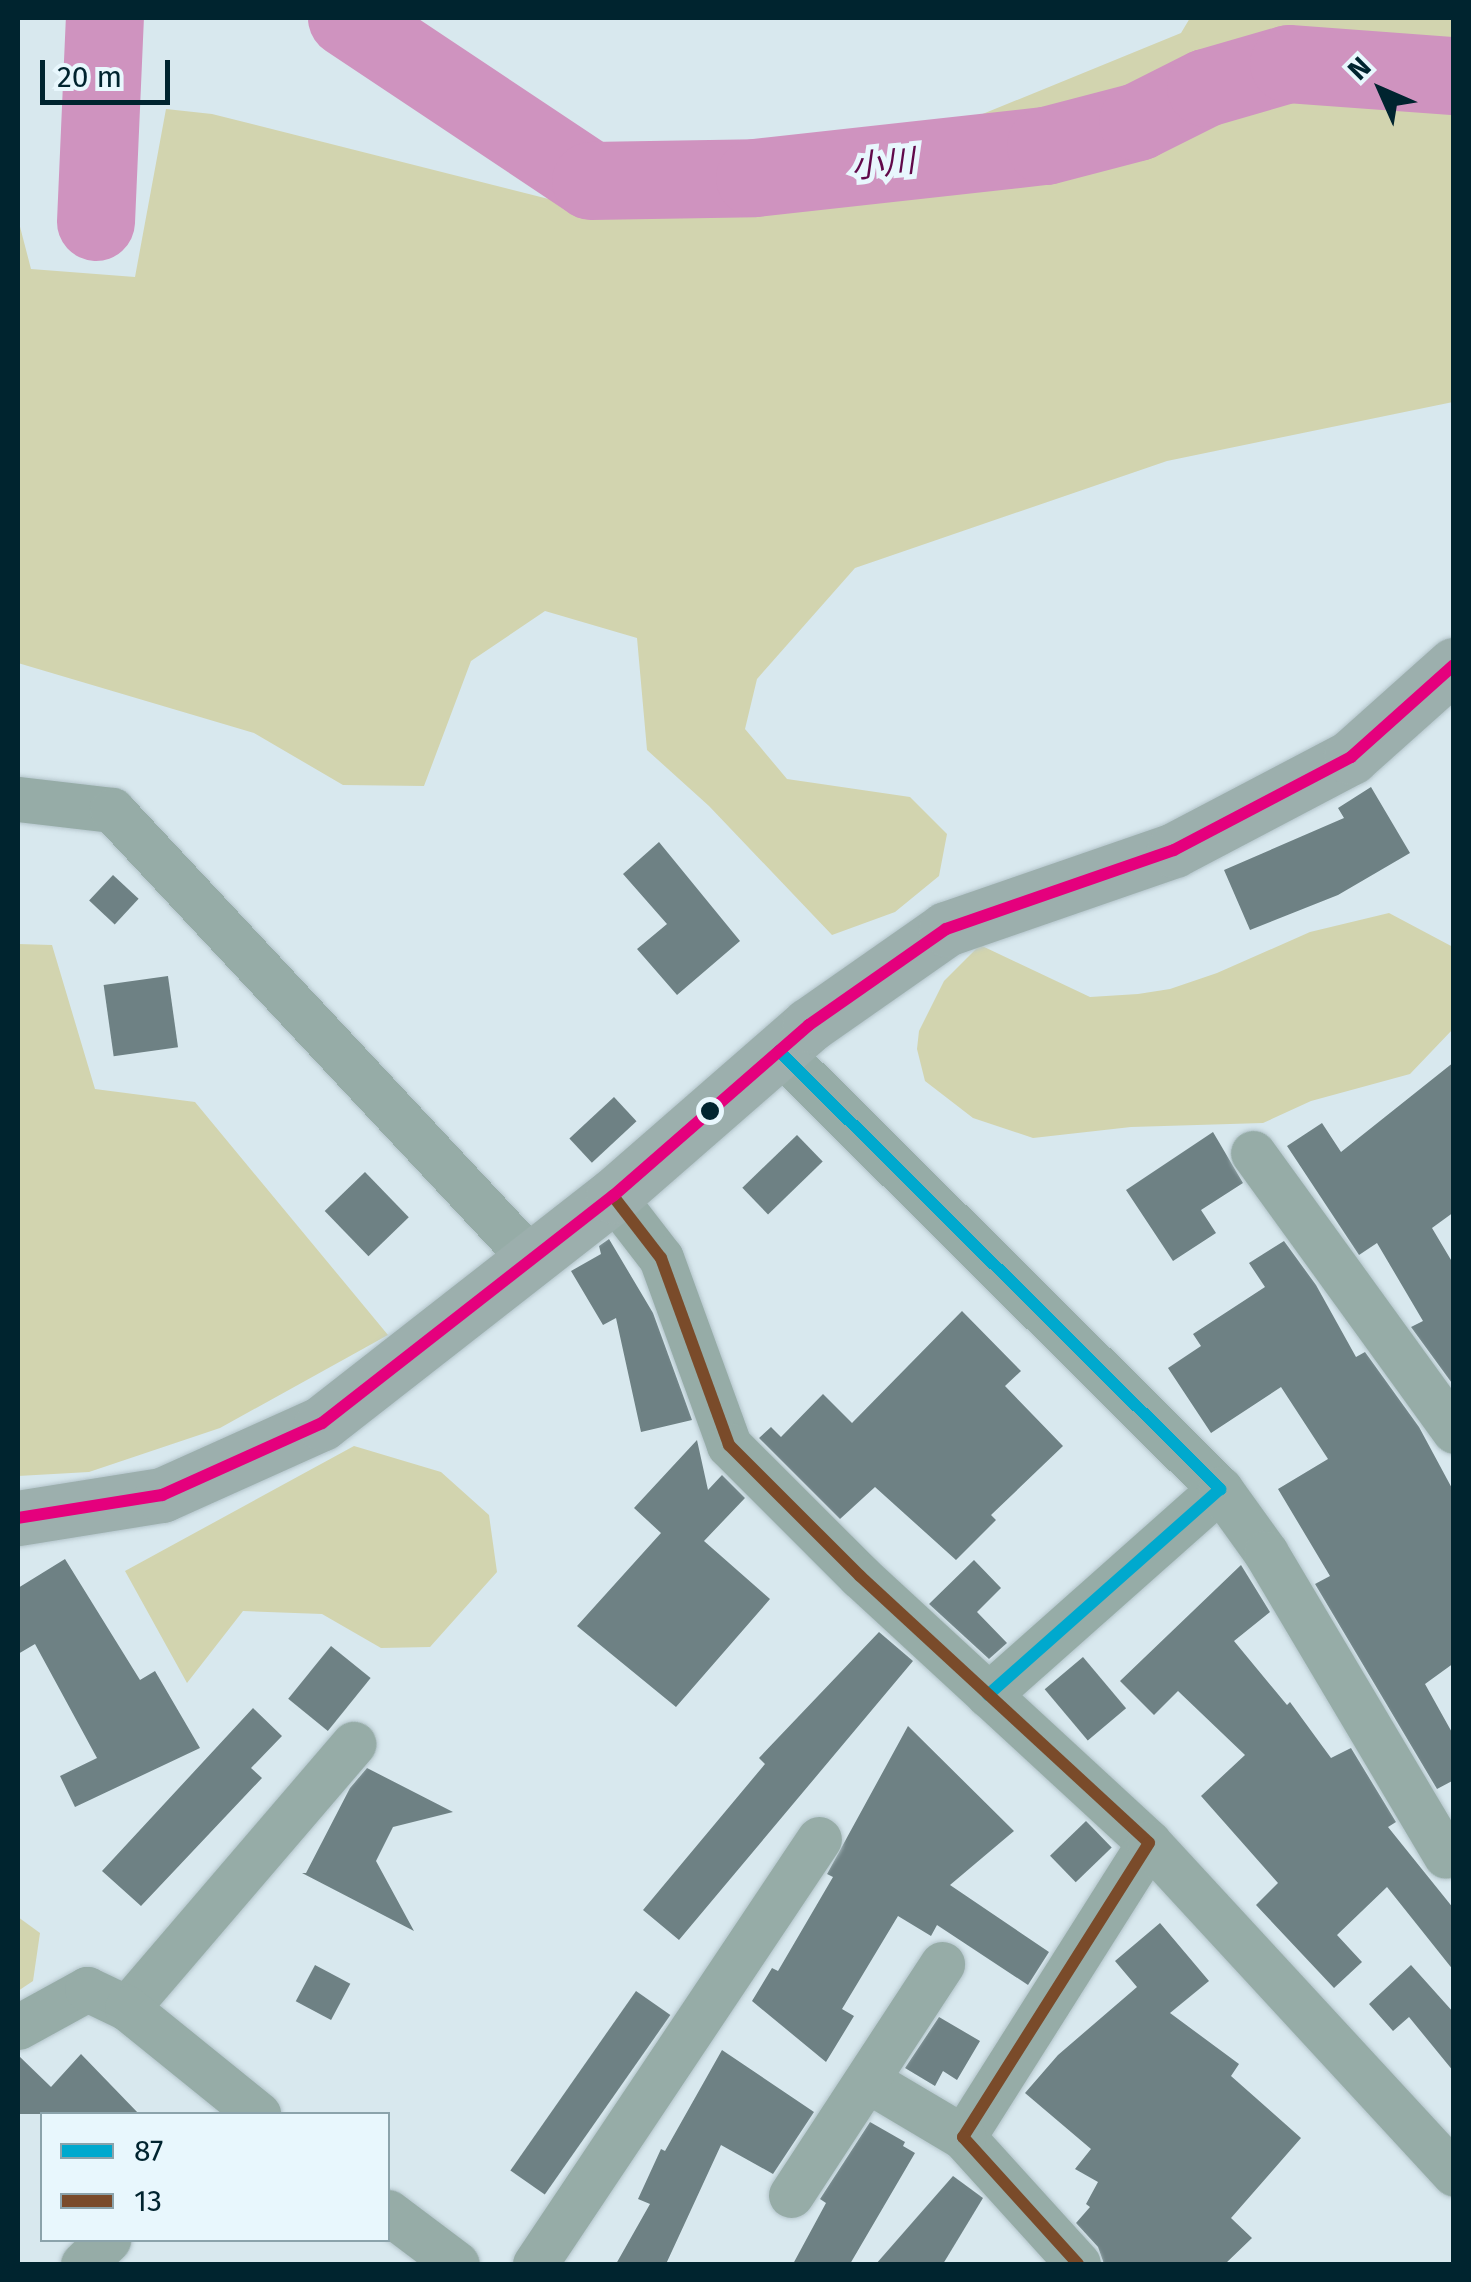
<!DOCTYPE html>
<html>
<head>
<meta charset="utf-8">
<style>
	body { margin:0 }
	#map { position:relative; width:1471px; height:2282px; overflow:hidden; background:#d8e8ee; font-family:"Fira Sans","Noto Sans JP",sans-serif }
	div>[style] { position:absolute }
	[style*='--x'] { left:calc(var(--x)*1px); top:calc(var(--y)*1px); width:calc(var(--w)*1px); rotate:calc(var(--a)*1deg) }
	.green>* { inset:0; background:#d2d4af }
	.river>* { height:78px; margin:-39px; padding:0 39px; transform-origin:39px; border-radius:39px; background:#cf93bf }
	.building>* { inset:0; background:#6e8184; transform-origin:0 0 }
	.roads { filter:drop-shadow(0 0 2px #b3c4ca) drop-shadow(0 0 2px #b3c4ca) }
	.minor>* { height:45px; margin:-22.5px; padding:0 22.5px; transform-origin:22.5px; border-radius:22.5px; background:#96aca7 }
	.major>* { height:55px; margin:-27.5px; padding:0 27.5px; transform-origin:27.5px; border-radius:27.5px; background:#9cafad }
	.bus-1>* { height:12px; margin:-6px; padding:0 6px; transform-origin:6px; border-radius:6px; background:#00a9ce }
	.bus-2>* { height:12px; margin:-6px; padding:0 6px; transform-origin:6px; border-radius:6px; background:#7a4b2a }
	.bus-3>* { height:12px; margin:-6px; padding:0 6px; transform-origin:6px; border-radius:6px; background:#e5007d }
	.dots>* { width:28px; height:28px; translate:-50% -50%; box-sizing:border-box; border:5px solid #e8f7fd; border-radius:50% }
	span { translate:-50% -50%; white-space:nowrap; text-align:center; line-height:1.15; -webkit-text-stroke:10px #e8f7fd; paint-order:stroke }
	.water-label { font-size:32px; color:#60094a; font-style:italic }
	.frame { position:absolute; inset:0; border:20px solid #00242f; pointer-events:none }
	.legend { position:absolute; left:40px; top:2112px; width:350px; height:130px; box-sizing:border-box; background:#e8f7fd; border:2px solid #8ba3ab; margin:0; padding:12px 18px; list-style:none; font-size:30px; color:#00242f }
	.legend li { display:flex; align-items:center; gap:20px; height:50px }
	.legend b { width:50px; border:2px solid #8ba3ab }
	.north { position:absolute; left:1331px; top:40px; width:100px; height:100px; -webkit-text-stroke:8px #e8f7fd; paint-order:stroke; rotate:315deg; font-size:28px; font-weight:700; line-height:40px; text-align:center; color:#00242f }
	.north::after { content:''; display:block; margin:auto; width:35px; height:45px; background:#00242f; clip-path:polygon(50% 0,100% 100%,50% 72%,0 100%) }
	.scale { position:absolute; left:40px; top:60px; width:130px; height:45px; box-sizing:border-box; border:5px solid #00242f; border-top:0; padding-left:12px; font-size:30px; line-height:35px; white-space:nowrap; color:#00242f; -webkit-text-stroke:8px #e8f7fd; paint-order:stroke }
</style>
</head>
<body>
<div id="map">
	<div class="green">
		<div style="clip-path:polygon(1190px 18px,1453px 18px,1453px 402px,1167px 461px,855px 568px,757px 679px,745px 729px,787px 779px,910px 797px,947px 834px,939px 876px,895px 912px,832px 935px,709px 806px,647px 750px,637px 638px,545px 611px,471px 661px,424px 786px,343px 785px,254px 733px,18px 663px,18px 219px,31px 269px,135px 277px,166px 109px,212px 114px,616px 216px,814px 183px,1181px 33px)"></div>
		<div style="clip-path:polygon(1389px 913px,1453px 947px,1453px 1029px,1410px 1074px,1311px 1101px,1263px 1123px,1131px 1127px,1033px 1138px,973px 1118px,925px 1081px,917px 1049px,919px 1031px,944px 981px,980px 945px,1090px 997px,1138px 994px,1170px 989px,1217px 973px,1310px 932px)"></div>
		<div style="clip-path:polygon(18px 944px,52px 945px,95px 1089px,195px 1102px,388px 1335px,220px 1428px,89px 1472px,18px 1476px)"></div>
		<div style="clip-path:polygon(354px 1446px,441px 1472px,489px 1515px,497px 1572px,430px 1647px,381px 1648px,322px 1614px,243px 1611px,187px 1683px,125px 1571px)"></div>
		<div style="clip-path:polygon(18px 1917px,40px 1933px,33px 1981px,18px 1991px)"></div>
	</div>
	<div class="river">
		<div style="--x:347;--y:18;--w:293;--a:33.7"></div>
		<div style="--x:591;--y:181;--w:164;--a:-1"></div>
		<div style="--x:755;--y:178;--w:293;--a:-6.3"></div>
		<div style="--x:1046;--y:146;--w:95;--a:-14.6"></div>
		<div style="--x:1138;--y:122;--w:76;--a:-26.6"></div>
		<div style="--x:1206;--y:88;--w:86;--a:-16.1"></div>
		<div style="--x:1289;--y:64;--w:165;--a:4.2"></div>
		<div style="--x:96;--y:222;--w:204;--a:-87.5"></div>
	</div>
	<div class="building">
		<div style="clip-path:polygon(1371px 787px,1410px 853px,1338px 895px,1250px 930px,1224px 870px,1344px 818px,1338px 808px)"></div>
		<div style="clip-path:polygon(659px 842px,740px 941px,677px 995px,637px 949px,667px 924px,623px 874px)"></div>
		<div style="left:113px;top:875px;width:35px;height:35px;rotate:43deg"></div>
		<div style="left:168px;top:976px;width:72px;height:65px;rotate:82deg"></div>
		<div style="clip-path:polygon(1454px 1062px,1454px 1212px,1432px 1228px,1454px 1265px,1454px 1386px,1411px 1327px,1423px 1321px,1377px 1243px,1359px 1255px,1287px 1146px,1322px 1123px,1341px 1152px)"></div>
		<div style="left:614px;top:1097px;width:33px;height:61px;rotate:47deg"></div>
		<div style="clip-path:polygon(1213px 1132px,1243px 1183px,1201px 1210px,1216px 1233px,1173px 1261px,1126px 1190px)"></div>
		<div style="left:797px;top:1135px;width:37px;height:76px;rotate:46deg"></div>
		<div style="left:365px;top:1172px;width:63px;height:56px;rotate:46deg"></div>
		<div style="clip-path:polygon(609px 1239px,653px 1313px,692px 1420px,641px 1432px,616px 1318px,603px 1325px,571px 1271px,601px 1254px,599px 1246px)"></div>
		<div style="clip-path:polygon(1284px 1241px,1316px 1285px,1356px 1357px,1365px 1352px,1419px 1427px,1454px 1492px,1454px 1663px,1425px 1684px,1454px 1736px,1454px 1780px,1437px 1789px,1315px 1584px,1330px 1576px,1278px 1489px,1328px 1459px,1281px 1387px,1211px 1433px,1168px 1368px,1201px 1346px,1193px 1334px,1265px 1287px,1249px 1263px)"></div>
		<div style="clip-path:polygon(962px 1311px,1021px 1371px,1005px 1386px,1063px 1446px,991px 1515px,996px 1520px,956px 1560px,875px 1487px,840px 1519px,759px 1438px,771px 1427px,781px 1437px,823px 1394px,852px 1423px)"></div>
		<div style="clip-path:polygon(697px 1440px,708px 1490px,722px 1475px,745px 1498px,704px 1541px,770px 1599px,676px 1707px,577px 1626px,661px 1533px,634px 1508px)"></div>
		<div style="clip-path:polygon(65px 1559px,140px 1680px,155px 1671px,200px 1748px,75px 1807px,60px 1776px,97px 1758px,35px 1644px,18px 1654px,18px 1588px)"></div>
		<div style="clip-path:polygon(974px 1560px,1001px 1588px,977px 1612px,1007px 1643px,989px 1659px,929px 1604px)"></div>
		<div style="clip-path:polygon(1241px 1565px,1270px 1612px,1234px 1641px,1287px 1705px,1290px 1702px,1331px 1758px,1351px 1748px,1396px 1822px,1388px 1827px,1454px 1909px,1454px 1971px,1387px 1887px,1337px 1935px,1362px 1962px,1334px 1988px,1256px 1905px,1278px 1883px,1201px 1796px,1245px 1755px,1178px 1691px,1154px 1715px,1120px 1681px)"></div>
		<div style="clip-path:polygon(879px 1632px,913px 1661px,679px 1940px,643px 1910px,765px 1764px,759px 1758px)"></div>
		<div style="left:331px;top:1646px;width:51px;height:68px;rotate:39deg"></div>
		<div style="left:1083px;top:1657px;width:67px;height:50px;rotate:50deg"></div>
		<div style="clip-path:polygon(253px 1708px,282px 1736px,251px 1768px,262px 1778px,141px 1906px,102px 1871px)"></div>
		<div style="clip-path:polygon(908px 1726px,1014px 1831px,950px 1885px,1049px 1952px,1028px 1985px,937px 1925px,931px 1936px,898px 1916px,842px 2009px,854px 2016px,826px 2062px,752px 2001px,772px 1968px,778px 1971px,833px 1877px,827px 1874px)"></div>
		<div style="clip-path:polygon(367px 1768px,453px 1812px,393px 1827px,376px 1861px,414px 1931px,302px 1873px,306px 1873px,350px 1788px)"></div>
		<div style="left:1086px;top:1821px;width:37px;height:50px;rotate:46deg"></div>
		<div style="clip-path:polygon(1160px 1923px,1209px 1981px,1170px 2013px,1239px 2064px,1231px 2076px,1301px 2138px,1231px 2218px,1252px 2238px,1225px 2264px,1104px 2264px,1098px 2247px,1076px 2223px,1090px 2207px,1086px 2204px,1098px 2182px,1075px 2169px,1091px 2149px,1025px 2093px,1058px 2055px,1137px 1987px,1115px 1961px)"></div>
		<div style="left:315px;top:1965px;width:40px;height:41px;rotate:28deg"></div>
		<div style="clip-path:polygon(1411px 1965px,1454px 2013px,1454px 2072px,1409px 2017px,1393px 2031px,1369px 2004px)"></div>
		<div style="left:636px;top:1991px;width:42px;height:219px;rotate:35deg"></div>
		<div style="clip-path:polygon(939px 2017px,980px 2041px,957px 2080px,943px 2071px,935px 2086px,905px 2068px)"></div>
		<div style="clip-path:polygon(722px 2050px,814px 2112px,773px 2174px,721px 2145px,666px 2264px,616px 2264px,650px 2204px,638px 2199px,661px 2149px,665px 2151px)"></div>
		<div style="clip-path:polygon(81px 2054px,139px 2114px,18px 2114px,18px 2055px,51px 2087px)"></div>
		<div style="clip-path:polygon(870px 2122px,905px 2142px,903px 2146px,915px 2153px,850px 2264px,793px 2264px,826px 2203px,820px 2199px)"></div>
		<div style="clip-path:polygon(953px 2176px,983px 2198px,943px 2264px,876px 2264px)"></div>
	</div>
	<div class="roads">
		<div class="minor">
			<div style="--x:18;--y:799;--w:95;--a:6.7"></div>
			<div style="--x:112;--y:810;--w:617;--a:46.97"></div>
			<div style="--x:779;--y:1051;--w:622;--a:44.8"></div>
			<div style="--x:1220;--y:1489;--w:310;--a:138.4"></div>
			<div style="--x:1253;--y:1153;--w:343;--a:54.1"></div>
			<div style="--x:613;--y:1196;--w:78;--a:52.3"></div>
			<div style="--x:661;--y:1258;--w:199;--a:70"></div>
			<div style="--x:729;--y:1445;--w:185;--a:45"></div>
			<div style="--x:860;--y:1576;--w:393;--a:42.7"></div>
			<div style="--x:1149;--y:1843;--w:348;--a:122.3"></div>
			<div style="--x:963;--y:2137;--w:171;--a:47.8"></div>
			<div style="--x:1220;--y:1489;--w:79;--a:54.3"></div>
			<div style="--x:1266;--y:1553;--w:352;--a:59.3"></div>
			<div style="--x:1149;--y:1843;--w:450;--a:47.3"></div>
			<div style="--x:127;--y:2008;--w:348;--a:-49.4"></div>
			<div style="--x:18;--y:2027;--w:79;--a:-28.8"></div>
			<div style="--x:87;--y:1989;--w:44;--a:25.4"></div>
			<div style="--x:127;--y:2008;--w:169;--a:39"></div>
			<div style="--x:867;--y:2080;--w:112;--a:30.7"></div>
			<div style="--x:791;--y:2195;--w:276;--a:-56.8"></div>
			<div style="--x:388;--y:2212;--w:86;--a:37"></div>
			<div style="--x:83;--y:2264;--w:35;--a:-44"></div>
			<div style="--x:535;--y:2264;--w:511;--a:-56.25"></div>
		</div>
		<div class="major">
			<div style="--x:18;--y:1518;--w:146;--a:-9.1"></div>
			<div style="--x:162;--y:1495;--w:175;--a:-24.2"></div>
			<div style="--x:322;--y:1423;--w:369;--a:-38"></div>
			<div style="--x:613;--y:1196;--w:260;--a:-41.1"></div>
			<div style="--x:809;--y:1025;--w:167;--a:-35"></div>
			<div style="--x:946;--y:929;--w:241;--a:-19.1"></div>
			<div style="--x:1174;--y:850;--w:200;--a:-27.7"></div>
			<div style="--x:1351;--y:757;--w:138;--a:-41.8"></div>
		</div>
	</div>
	<div class="bus-1">
		<div style="--x:779;--y:1051;--w:622;--a:44.8"></div>
		<div style="--x:1220;--y:1489;--w:310;--a:138.4"></div>
	</div>
	<div class="bus-2">
		<div style="--x:613;--y:1196;--w:78;--a:52.3"></div>
		<div style="--x:661;--y:1258;--w:199;--a:70"></div>
		<div style="--x:729;--y:1445;--w:185;--a:45"></div>
		<div style="--x:860;--y:1576;--w:393;--a:42.7"></div>
		<div style="--x:1149;--y:1843;--w:348;--a:122.3"></div>
		<div style="--x:963;--y:2137;--w:171;--a:47.8"></div>
	</div>
	<div class="bus-3">
		<div style="--x:18;--y:1518;--w:146;--a:-9.1"></div>
		<div style="--x:162;--y:1495;--w:175;--a:-24.2"></div>
		<div style="--x:322;--y:1423;--w:369;--a:-38"></div>
		<div style="--x:613;--y:1196;--w:260;--a:-41.1"></div>
		<div style="--x:809;--y:1025;--w:167;--a:-35"></div>
		<div style="--x:946;--y:929;--w:241;--a:-19.1"></div>
		<div style="--x:1174;--y:850;--w:200;--a:-27.7"></div>
		<div style="--x:1351;--y:757;--w:138;--a:-41.8"></div>
	</div>
	<div class="dots">
		<div style="left:710px;top:1111px;background:#00242f"></div>
	</div>
	<div class="water-label">
		<span style="left:883px;top:164px;rotate:-6deg">小川</span>
	</div>
	<div class="frame"></div>
	<ul class="legend">
	<li><b style="height:12px;background:#00a9ce"></b>87</li>
	<li><b style="height:12px;background:#7a4b2a"></b>13</li>
	</ul>
	<div class="north">N</div>
	<div class="scale">20 m</div>
</div>
</body>
</html>
